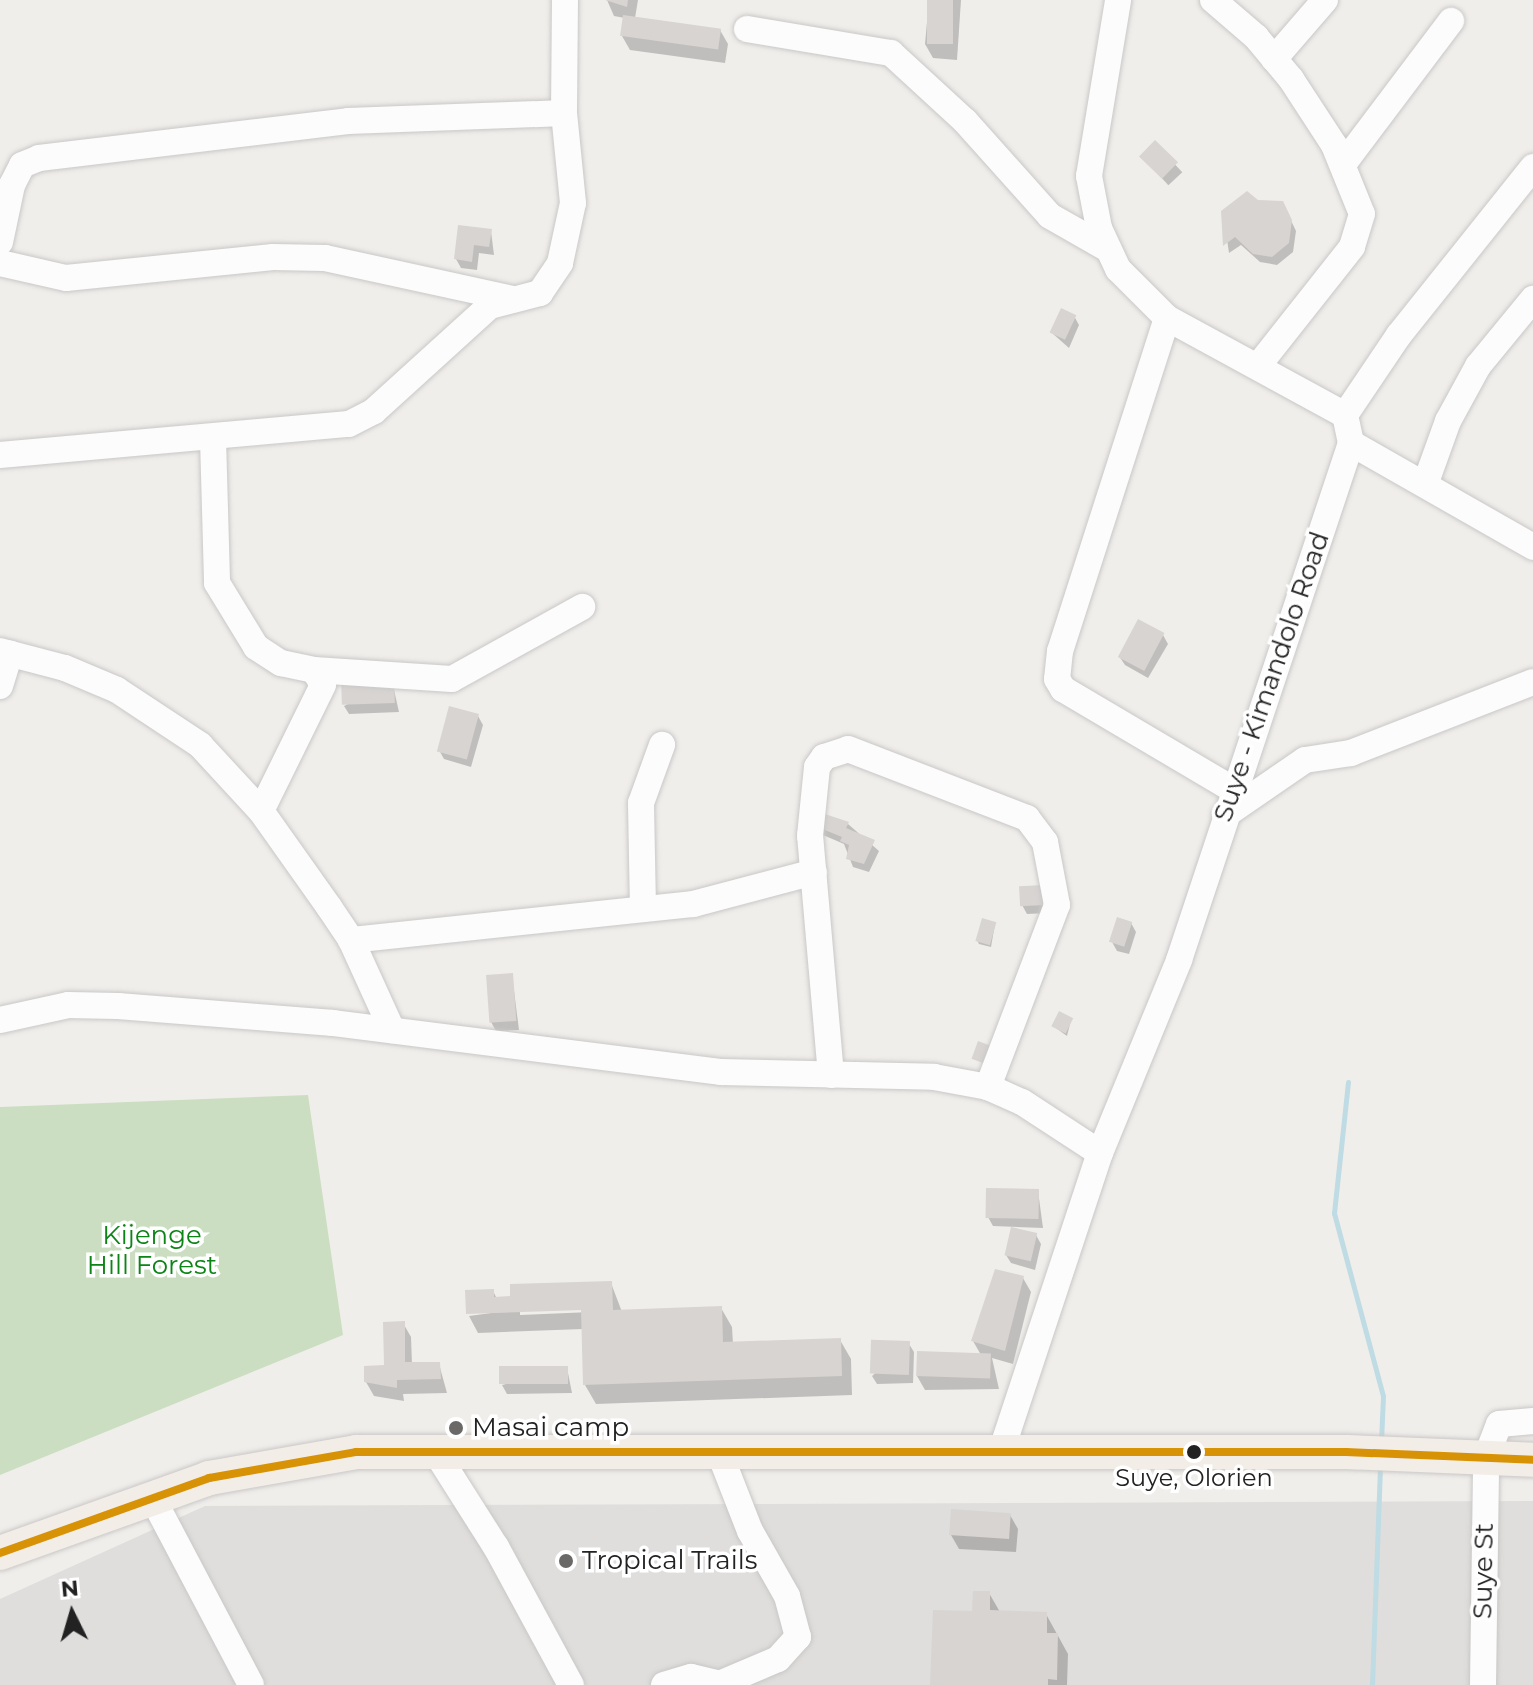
<!DOCTYPE html>
<html>
<head>
<meta charset="utf-8">
<style>
	body { margin:0 }
	#map { position:relative; width:1533px; height:1685px; overflow:hidden; background:#f0eeeb; font-family:Montserrat,sans-serif }
	div>[style] { position:absolute }
	[style*='--x'] { left:calc(var(--x)*1px); top:calc(var(--y)*1px); width:calc(var(--w)*1px); rotate:calc(var(--a)*1deg) }
	.residential>* { inset:0; background:#dfdedc }
	.forest>* { inset:0; background:#cbdec1 }
	.shadow>* { inset:0; background:#0003; transform-origin:0 0 }
	.stream>* { height:5px; margin:-2.5px; padding:0 2.5px; transform-origin:2.5px; border-radius:2.5px; background:#bfdbe3 }
	.building>* { inset:0; background:#d7d4d2; transform-origin:0 0 }
	.roads { filter:drop-shadow(0 0 2px #c9c8c7) drop-shadow(0 0 2px #c9c8c7) }
	.minor>* { height:26px; margin:-13px; padding:0 13px; transform-origin:13px; border-radius:13px; background:#fdfcfc }
	.major>* { height:34px; margin:-17px; padding:0 17px; transform-origin:17px; border-radius:17px; background:#f3ede7 }
	.bus-1>* { height:8px; margin:-4px; padding:0 4px; transform-origin:4px; border-radius:4px; background:#d79205 }
	.dots>* { width:22px; height:22px; translate:-50% -50%; box-sizing:border-box; border:4px solid #fff; border-radius:50% }
	span { translate:-50% -50%; white-space:nowrap; text-align:center; line-height:1.15; -webkit-text-stroke:7px #fff; paint-order:stroke }
	.bus-label { font-size:24px; color:#222 }
	.street-label { font-size:26px; color:#222 }
	.park-label { font-size:26px; color:#0c8416 }
	.poi-label { font-size:26px; color:#222 }
	.left { translate:0 -50%; text-align:left }
	.north { position:absolute; left:32px; top:1573px; width:80px; height:80px; -webkit-text-stroke:6px #fff; paint-order:stroke; rotate:355deg; font-size:22px; font-weight:700; line-height:32px; text-align:center; color:#222 }
	.north::after { content:''; display:block; margin:auto; width:28px; height:36px; background:#222; clip-path:polygon(50% 0,100% 100%,50% 72%,0 100%) }
</style>
</head>
<body>
<div id="map">
	<div class="residential">
		<div style="clip-path:polygon(1533px 1501px,1533px 1685px,0 1685px,0 1599px,205px 1506px)"></div>
	</div>
	<div class="forest">
		<div style="clip-path:polygon(308px 1095px,343px 1335px,0 1475px,0 1107px)"></div>
	</div>
	<div class="shadow">
		<div style="clip-path:polygon(607px 0,638px 0,635px 18px,720px 30px,728px 44px,725px 63px,630px 50px,622px 36px,625px 18px,614px 16px)"></div>
		<div style="clip-path:polygon(929px 0,961px 0,957px 60px,933px 58px,925px 44px)"></div>
		<div style="left:1155px;top:143px;width:40px;height:19px;rotate:47deg"></div>
		<div style="clip-path:polygon(1223px 212px,1287px 212px,1296px 231px,1293px 252px,1277px 265px,1260px 262px,1241px 245px,1229px 253px)"></div>
		<div style="clip-path:polygon(491px 231px,494px 255px,479px 253px,477px 270px,461px 268px,456px 259px)"></div>
		<div style="clip-path:polygon(1074px 316px,1079px 325px,1069px 348px,1052px 333px)"></div>
		<div style="clip-path:polygon(1163px 635px,1168px 644px,1148px 678px,1125px 665px,1119px 656px)"></div>
		<div style="clip-path:polygon(392px 681px,399px 712px,349px 714px,344px 706px)"></div>
		<div style="clip-path:polygon(478px 716px,483px 725px,471px 767px,444px 759px,439px 750px)"></div>
		<div style="clip-path:polygon(848px 824px,879px 851px,869px 872px,853px 867px,844px 844px,823px 835px,818px 826px)"></div>
		<div style="clip-path:polygon(1043px 887px,1049px 913px,1027px 914px,1022px 905px)"></div>
		<div style="clip-path:polygon(1131px 923px,1136px 932px,1129px 954px,1117px 951px,1112px 942px)"></div>
		<div style="clip-path:polygon(995px 924px,991px 947px,979px 944px,977px 940px)"></div>
		<div style="clip-path:polygon(512px 975px,519px 1030px,496px 1031px,491px 1022px)"></div>
		<div style="clip-path:polygon(1071px 1020px,1067px 1036px,1053px 1026px)"></div>
		<div style="clip-path:polygon(1038px 1191px,1043px 1228px,993px 1226px,988px 1217px)"></div>
		<div style="clip-path:polygon(1036px 1235px,1041px 1244px,1035px 1270px,1011px 1263px,1006px 1255px)"></div>
		<div style="clip-path:polygon(1023px 1278px,1031px 1292px,1013px 1364px,992px 1358px,999px 1389px,925px 1390px,917px 1376px,981px 1355px,973px 1341px)"></div>
		<div style="clip-path:polygon(evenodd,611px 1283px,622px 1312px,721px 1308px,732px 1327px,733px 1344px,840px 1340px,851px 1359px,852px 1395px,596px 1404px,585px 1385px,583px 1329px,478px 1333px,469px 1316px,506px 1311px,467px 1312px,493px 1291px,497px 1299px,611px 1283px,591px 1308px,591px 1312px,520px 1315px,520px 1310px,591px 1308px)"></div>
		<div style="clip-path:polygon(403px 1323px,411px 1337px,412px 1364px,439px 1364px,447px 1393px,403px 1394px,404px 1401px,374px 1396px,366px 1382px,386px 1367px)"></div>
		<div style="clip-path:polygon(909px 1344px,914px 1352px,913px 1383px,877px 1384px,872px 1376px)"></div>
		<div style="clip-path:polygon(567px 1368px,572px 1393px,507px 1394px,502px 1385px)"></div>
		<div style="clip-path:polygon(1010px 1515px,1018px 1529px,1016px 1552px,959px 1549px,951px 1535px)"></div>
		<div style="clip-path:polygon(989px 1593px,1000px 1612px,1046px 1614px,1068px 1654px,1067px 1685px,932px 1685px)"></div>
	</div>
	<div class="stream">
		<div style="--x:1348;--y:1082;--w:132;--a:96.1"></div>
		<div style="--x:1334;--y:1213;--w:189;--a:75"></div>
		<div style="--x:1383;--y:1396;--w:46;--a:92.5"></div>
		<div style="--x:1372;--y:1685;--w:221;--a:-87.9"></div>
	</div>
	<div class="building">
		<div style="clip-path:polygon(605px 0,628px 0,627px 7px)"></div>
		<div style="left:927px;top:0;width:26px;height:44px"></div>
		<div style="left:623px;top:15px;width:99px;height:21px;rotate:8deg"></div>
		<div style="left:1155px;top:140px;width:32px;height:23px;rotate:44deg"></div>
		<div style="clip-path:polygon(1247px 191px,1258px 200px,1283px 201px,1292px 220px,1289px 243px,1272px 257px,1253px 254px,1235px 237px,1223px 246px,1221px 211px)"></div>
		<div style="clip-path:polygon(458px 225px,492px 229px,489px 247px,474px 245px,472px 262px,454px 259px)"></div>
		<div style="left:1061px;top:308px;width:17px;height:27px;rotate:25deg"></div>
		<div style="left:1138px;top:619px;width:30px;height:43px;rotate:28deg"></div>
		<div style="left:394px;top:679px;width:24px;height:53px;rotate:88deg"></div>
		<div style="left:449px;top:706px;width:31px;height:47px;rotate:15deg"></div>
		<div style="clip-path:polygon(822px 813px,849px 822px,846px 828px,875px 840px,864px 864px,846px 859px,849px 845px,840px 841px,842px 837px,815px 826px)"></div>
		<div style="left:1044px;top:885px;width:20px;height:25px;rotate:87deg"></div>
		<div style="left:1117px;top:917px;width:16px;height:26px;rotate:18deg"></div>
		<div style="left:982px;top:918px;width:15px;height:24px;rotate:16deg"></div>
		<div style="left:513px;top:973px;width:48px;height:27px;rotate:86deg"></div>
		<div style="left:1059px;top:1011px;width:16px;height:17px;rotate:27deg"></div>
		<div style="left:978px;top:1041px;width:15px;height:19px;rotate:20deg"></div>
		<div style="left:986px;top:1188px;width:53px;height:30px;rotate:1deg"></div>
		<div style="left:1011px;top:1227px;width:27px;height:29px;rotate:13deg"></div>
		<div style="clip-path:polygon(995px 1269px,1024px 1276px,1005px 1351px,971px 1341px)"></div>
		<div style="clip-path:polygon(612px 1281px,613px 1310px,722px 1306px,723px 1342px,841px 1338px,842px 1376px,583px 1385px,581px 1310px,466px 1314px,465px 1290px,494px 1289px,494px 1297px,510px 1296px,510px 1284px)"></div>
		<div style="clip-path:polygon(405px 1321px,405px 1362px,440px 1362px,441px 1379px,397px 1380px,397px 1388px,364px 1382px,364px 1366px,384px 1365px,383px 1322px)"></div>
		<div style="left:910px;top:1341px;width:34px;height:39px;rotate:92deg"></div>
		<div style="left:917px;top:1351px;width:74px;height:25px;rotate:2deg"></div>
		<div style="left:568px;top:1366px;width:18px;height:69px;rotate:90deg"></div>
		<div style="left:951px;top:1509px;width:60px;height:26px;rotate:4deg"></div>
		<div style="clip-path:polygon(973px 1591px,990px 1591px,990px 1610px,1047px 1612px,1047px 1633px,1058px 1633px,1057px 1680px,1048px 1679px,1048px 1685px,930px 1685px,933px 1610px,972px 1611px)"></div>
	</div>
	<div class="roads">
		<div class="minor">
			<div style="--x:1213;--y:0;--w:57;--a:40.7"></div>
			<div style="--x:1256;--y:37;--w:55;--a:50.2"></div>
			<div style="--x:1291;--y:79;--w:79;--a:56.9"></div>
			<div style="--x:1334;--y:145;--w:74;--a:67.9"></div>
			<div style="--x:1362;--y:214;--w:34;--a:107"></div>
			<div style="--x:1352;--y:247;--w:152;--a:128.3"></div>
			<div style="--x:747;--y:29;--w:146;--a:9.5"></div>
			<div style="--x:891;--y:53;--w:100;--a:42.6"></div>
			<div style="--x:965;--y:121;--w:127;--a:48.2"></div>
			<div style="--x:1050;--y:216;--w:67;--a:29.6"></div>
			<div style="--x:1274;--y:59;--w:78;--a:-49.2"></div>
			<div style="--x:1344;--y:163;--w:178;--a:-53"></div>
			<div style="--x:0;--y:242;--w:58;--a:-78.1"></div>
			<div style="--x:12;--y:185;--w:22;--a:-63"></div>
			<div style="--x:22;--y:165;--w:18;--a:-22"></div>
			<div style="--x:39;--y:158;--w:311;--a:-6.8"></div>
			<div style="--x:348;--y:121;--w:216;--a:-2.1"></div>
			<div style="--x:0;--y:263;--w:68;--a:12.8"></div>
			<div style="--x:66;--y:278;--w:208;--a:-5.8"></div>
			<div style="--x:273;--y:257;--w:52;--a:1.1"></div>
			<div style="--x:325;--y:258;--w:192;--a:12.3"></div>
			<div style="--x:1167;--y:318;--w:350;--a:107.8"></div>
			<div style="--x:1060;--y:651;--w:28;--a:96"></div>
			<div style="--x:1057;--y:679;--w:12;--a:59"></div>
			<div style="--x:1063;--y:689;--w:199;--a:30.6"></div>
			<div style="--x:1345;--y:415;--w:97;--a:-56"></div>
			<div style="--x:1399;--y:335;--w:215;--a:-51.4"></div>
			<div style="--x:213;--y:438;--w:145;--a:88.4"></div>
			<div style="--x:217;--y:583;--w:75;--a:58.6"></div>
			<div style="--x:256;--y:647;--w:30;--a:33"></div>
			<div style="--x:281;--y:663;--w:34;--a:12"></div>
			<div style="--x:314;--y:670;--w:17;--a:59"></div>
			<div style="--x:323;--y:685;--w:140;--a:116.2"></div>
			<div style="--x:1351;--y:443;--w:210;--a:29.7"></div>
			<div style="--x:0;--y:455;--w:350;--a:-5.1"></div>
			<div style="--x:349;--y:424;--w:28;--a:-27"></div>
			<div style="--x:374;--y:411;--w:156;--a:-42.2"></div>
			<div style="--x:490;--y:306;--w:52;--a:-14.6"></div>
			<div style="--x:540;--y:293;--w:36;--a:-56"></div>
			<div style="--x:560;--y:263;--w:61;--a:-77.8"></div>
			<div style="--x:573;--y:203;--w:90;--a:-95.7"></div>
			<div style="--x:564;--y:113;--w:113;--a:-89.5"></div>
			<div style="--x:1426;--y:482;--w:65;--a:-70.2"></div>
			<div style="--x:1448;--y:421;--w:63;--a:-61.4"></div>
			<div style="--x:1478;--y:366;--w:87;--a:-50.6"></div>
			<div style="--x:0;--y:651;--w:67;--a:14.7"></div>
			<div style="--x:65;--y:668;--w:56;--a:22.9"></div>
			<div style="--x:117;--y:690;--w:100;--a:33.5"></div>
			<div style="--x:200;--y:745;--w:90;--a:47.3"></div>
			<div style="--x:261;--y:811;--w:118;--a:54.7"></div>
			<div style="--x:329;--y:907;--w:40;--a:56"></div>
			<div style="--x:351;--y:940;--w:99;--a:65.5"></div>
			<div style="--x:314;--y:670;--w:138;--a:3.7"></div>
			<div style="--x:452;--y:679;--w:149;--a:-29"></div>
			<div style="--x:0;--y:686;--w:34;--a:-73"></div>
			<div style="--x:1225;--y:815;--w:97;--a:-34.5"></div>
			<div style="--x:1305;--y:760;--w:47;--a:-8.7"></div>
			<div style="--x:1351;--y:753;--w:195;--a:-21.3"></div>
			<div style="--x:643;--y:909;--w:106;--a:-91.1"></div>
			<div style="--x:641;--y:803;--w:62;--a:-70.1"></div>
			<div style="--x:351;--y:940;--w:344;--a:-6"></div>
			<div style="--x:693;--y:904;--w:125;--a:-14.8"></div>
			<div style="--x:0;--y:1020;--w:70;--a:-12.4"></div>
			<div style="--x:68;--y:1005;--w:50;--a:1.1"></div>
			<div style="--x:118;--y:1006;--w:216;--a:4.5"></div>
			<div style="--x:333;--y:1023;--w:391;--a:7.2"></div>
			<div style="--x:721;--y:1072;--w:213;--a:1.3"></div>
			<div style="--x:934;--y:1077;--w:55;--a:10.5"></div>
			<div style="--x:988;--y:1087;--w:37;--a:24"></div>
			<div style="--x:1022;--y:1102;--w:93;--a:33.2"></div>
			<div style="--x:831;--y:1075;--w:240;--a:-95"></div>
			<div style="--x:810;--y:836;--w:69;--a:-84.2"></div>
			<div style="--x:817;--y:767;--w:12;--a:-55"></div>
			<div style="--x:824;--y:757;--w:25;--a:-18"></div>
			<div style="--x:848;--y:749;--w:192;--a:21.1"></div>
			<div style="--x:1027;--y:818;--w:30;--a:53"></div>
			<div style="--x:1045;--y:842;--w:64;--a:79.2"></div>
			<div style="--x:1057;--y:905;--w:195;--a:110.8"></div>
			<div style="--x:435;--y:1451;--w:114;--a:57.6"></div>
			<div style="--x:496;--y:1547;--w:157;--a:61.5"></div>
			<div style="--x:1000;--y:1455;--w:318;--a:-71.7"></div>
			<div style="--x:1100;--y:1153;--w:209;--a:-67.7"></div>
			<div style="--x:1179;--y:960;--w:545;--a:-71.6"></div>
			<div style="--x:1351;--y:443;--w:29;--a:-102"></div>
			<div style="--x:1345;--y:415;--w:203;--a:-151.4"></div>
			<div style="--x:1167;--y:318;--w:69;--a:-135"></div>
			<div style="--x:1118;--y:269;--w:45;--a:-114.9"></div>
			<div style="--x:1099;--y:228;--w:53;--a:-100.9"></div>
			<div style="--x:1089;--y:176;--w:178;--a:-80.6"></div>
			<div style="--x:152;--y:1497;--w:212;--a:62.2"></div>
			<div style="--x:664;--y:1685;--w:28;--a:-17"></div>
			<div style="--x:691;--y:1677;--w:28;--a:13"></div>
			<div style="--x:717;--y:1685;--w:66;--a:-23.1"></div>
			<div style="--x:778;--y:1659;--w:30;--a:-48"></div>
			<div style="--x:798;--y:1637;--w:42;--a:-105"></div>
			<div style="--x:787;--y:1596;--w:75;--a:-119.6"></div>
			<div style="--x:750;--y:1531;--w:83;--a:-111.3"></div>
			<div style="--x:1483;--y:1685;--w:227;--a:-89.2"></div>
			<div style="--x:1486;--y:1458;--w:36;--a:-69"></div>
			<div style="--x:1499;--y:1424;--w:34;--a:-5"></div>
		</div>
		<div class="major">
			<div style="--x:0;--y:1553;--w:222;--a:-19.7"></div>
			<div style="--x:209;--y:1478;--w:149;--a:-10"></div>
			<div style="--x:356;--y:1452;--w:990;--a:0"></div>
			<div style="--x:1346;--y:1452;--w:187;--a:2.4"></div>
		</div>
	</div>
	<div class="bus-1">
		<div style="--x:0;--y:1553;--w:222;--a:-19.7"></div>
		<div style="--x:209;--y:1478;--w:149;--a:-10"></div>
		<div style="--x:356;--y:1452;--w:990;--a:0"></div>
		<div style="--x:1346;--y:1452;--w:187;--a:2.4"></div>
	</div>
	<div class="dots">
		<div style="left:456px;top:1428px;background:#6a6968"></div>
		<div style="left:1194px;top:1452px;background:#222"></div>
		<div style="left:566px;top:1561px;background:#6a6968"></div>
	</div>
	<div class="bus-label">
		<span style="left:1194px;top:1478px">Suye, Olorien</span>
	</div>
	<div class="street-label">
		<span style="left:1272px;top:677px;rotate:-71deg">Suye - Kimandolo Road</span>
		<span style="left:1484px;top:1571px;rotate:-89deg">Suye St</span>
	</div>
	<div class="park-label">
		<span style="left:152px;top:1251px">Kijenge<br>Hill Forest</span>
	</div>
	<div class="poi-label">
		<span class="left" style="left:472px;top:1428px">Masai camp</span>
		<span class="left" style="left:582px;top:1561px">Tropical Trails</span>
	</div>
	<div class="north">N</div>
</div>
</body>
</html>
